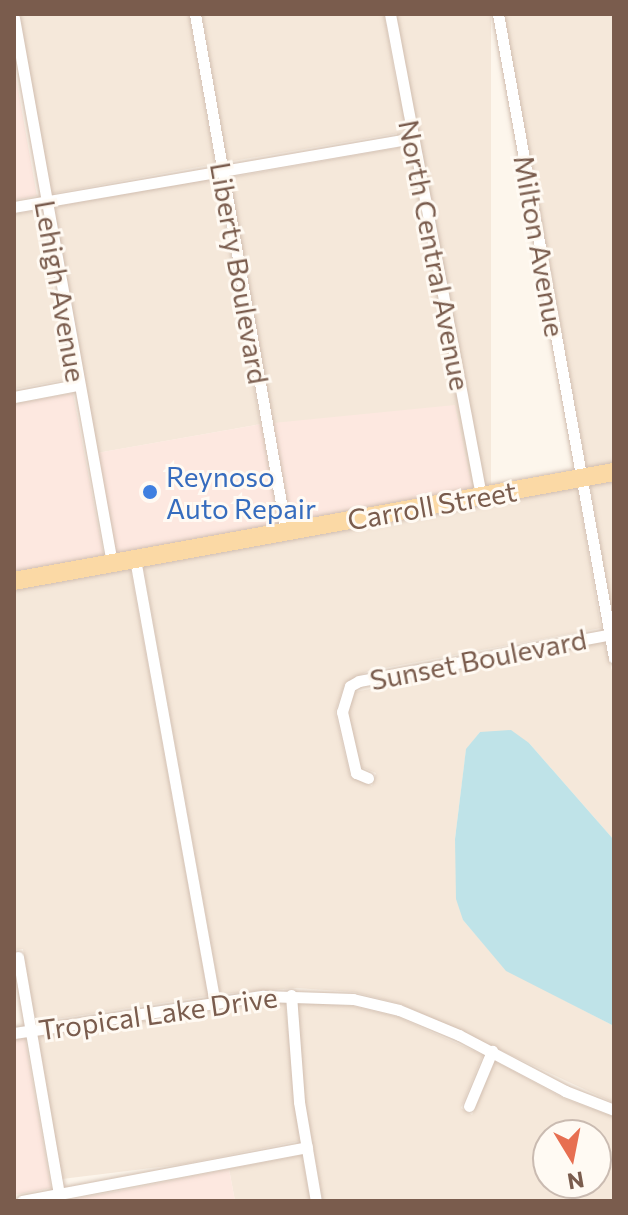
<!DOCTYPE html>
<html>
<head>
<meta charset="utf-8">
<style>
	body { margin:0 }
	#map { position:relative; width:628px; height:1215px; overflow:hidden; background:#fdf6ec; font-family:Commissioner,sans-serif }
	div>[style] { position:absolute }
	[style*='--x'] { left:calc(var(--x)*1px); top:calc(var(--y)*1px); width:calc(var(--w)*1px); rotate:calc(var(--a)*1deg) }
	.residential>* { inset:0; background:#f5e8da; transform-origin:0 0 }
	.commercial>* { inset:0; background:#fde8e0; transform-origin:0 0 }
	.water>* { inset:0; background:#bfe3e8 }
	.roads { filter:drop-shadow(0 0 2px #d1beb0) drop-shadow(0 0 2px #d1beb0) }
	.minor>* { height:11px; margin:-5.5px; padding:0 5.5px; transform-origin:5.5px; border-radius:5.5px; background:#fff }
	.primary>* { height:18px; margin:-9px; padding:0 9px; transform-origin:9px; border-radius:9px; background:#fbd9a5 }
	.dots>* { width:22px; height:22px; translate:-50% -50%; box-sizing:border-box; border:4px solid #fffaf3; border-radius:50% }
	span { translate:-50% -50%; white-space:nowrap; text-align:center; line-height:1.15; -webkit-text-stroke:6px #fffaf3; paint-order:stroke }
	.street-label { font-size:28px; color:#7a5c4d }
	.shop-label { font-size:28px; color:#366cbe }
	.left { translate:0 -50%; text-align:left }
	.frame { position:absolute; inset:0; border:16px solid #7a5c4d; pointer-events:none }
	.north { position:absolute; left:532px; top:1119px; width:80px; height:80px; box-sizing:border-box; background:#fffaf3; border:2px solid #cabbb1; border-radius:50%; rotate:170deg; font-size:22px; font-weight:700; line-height:32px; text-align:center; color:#7a5c4d }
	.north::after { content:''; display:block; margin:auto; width:28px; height:36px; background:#e76f51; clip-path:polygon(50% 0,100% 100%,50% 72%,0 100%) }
</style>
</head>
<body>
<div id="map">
	<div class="residential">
		<div style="clip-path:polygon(20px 14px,189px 14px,215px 164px,50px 194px)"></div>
		<div style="clip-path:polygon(202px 14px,384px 14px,405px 132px,227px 162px)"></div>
		<div style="left:397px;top:14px;width:94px;height:482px"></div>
		<div style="clip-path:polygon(504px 14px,614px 14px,614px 465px,587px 470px)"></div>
		<div style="left:408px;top:146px;width:263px;height:181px;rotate:80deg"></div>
		<div style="left:217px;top:178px;width:250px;height:167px;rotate:80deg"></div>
		<div style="clip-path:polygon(39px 210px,70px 379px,14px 389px,14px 214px)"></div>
		<div style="clip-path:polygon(614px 479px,614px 626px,590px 484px)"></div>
		<div style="clip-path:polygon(577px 486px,601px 628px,368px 671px,345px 683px,335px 712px,350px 776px,372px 786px,376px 773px,361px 767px,348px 712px,355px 692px,604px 642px,614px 678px,614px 840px,529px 743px,480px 732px,466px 750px,455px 839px,463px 920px,506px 970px,614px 1026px,614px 1103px,401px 1004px,354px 992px,296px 988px,220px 994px,143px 564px)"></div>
		<div style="clip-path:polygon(130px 567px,208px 996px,36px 1022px,23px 949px,14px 950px,14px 588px)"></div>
		<div style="clip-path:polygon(285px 1002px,299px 1141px,184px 1164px,62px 1179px,38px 1035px)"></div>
		<div style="clip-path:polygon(evenodd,297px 1002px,352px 1006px,398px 1017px,483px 1055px,461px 1108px,472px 1115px,495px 1061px,563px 1098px,614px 1117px,614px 1201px,323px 1201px,305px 1101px,297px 1002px,548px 1135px,596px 1135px,596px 1183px,548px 1183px,548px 1135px)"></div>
		<div style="clip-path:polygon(302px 1155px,310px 1201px,235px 1201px,229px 1169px)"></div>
	</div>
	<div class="commercial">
		<div style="clip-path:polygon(14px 66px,37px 196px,14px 200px)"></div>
		<div style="clip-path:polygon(73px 393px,104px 557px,14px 572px,14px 404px)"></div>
		<div style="clip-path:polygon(455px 405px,473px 491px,291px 523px,273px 423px)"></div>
		<div style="left:261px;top:424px;width:103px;height:167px;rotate:80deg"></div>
		<div style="clip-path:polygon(25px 1038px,51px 1188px,14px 1195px,14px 1040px)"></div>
		<div style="clip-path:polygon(229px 1169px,235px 1201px,60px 1201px,119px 1191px)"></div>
	</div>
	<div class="water">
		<div style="clip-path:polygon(511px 730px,529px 743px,614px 840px,614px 1026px,506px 971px,463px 920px,456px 899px,455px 839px,466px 749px,480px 732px)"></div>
	</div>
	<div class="roads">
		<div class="minor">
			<div style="--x:195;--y:14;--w:525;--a:80.02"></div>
			<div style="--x:390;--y:14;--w:491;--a:79.3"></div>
			<div style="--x:498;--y:14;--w:654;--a:79.79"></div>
			<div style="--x:14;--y:18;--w:554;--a:79.81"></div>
			<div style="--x:14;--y:207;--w:405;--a:-9.8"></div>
			<div style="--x:14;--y:397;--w:64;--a:-10.8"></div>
			<div style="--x:135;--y:559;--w:450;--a:79.8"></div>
			<div style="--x:368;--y:778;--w:13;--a:-157"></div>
			<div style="--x:356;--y:773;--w:63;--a:-102.9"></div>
			<div style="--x:342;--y:712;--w:27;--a:-73"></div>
			<div style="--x:350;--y:686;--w:10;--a:-29"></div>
			<div style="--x:359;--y:681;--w:257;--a:-10.5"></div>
			<div style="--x:18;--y:957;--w:241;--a:80.2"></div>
			<div style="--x:291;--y:995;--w:107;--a:85.7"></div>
			<div style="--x:299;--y:1102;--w:100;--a:80.3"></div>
			<div style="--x:14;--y:1033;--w:252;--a:-8.5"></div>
			<div style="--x:263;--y:996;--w:90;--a:1.9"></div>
			<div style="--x:353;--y:999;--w:47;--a:13.4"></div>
			<div style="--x:399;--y:1010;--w:65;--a:22.6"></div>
			<div style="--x:459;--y:1035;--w:120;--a:27.8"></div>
			<div style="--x:565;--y:1091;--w:53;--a:21.2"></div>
			<div style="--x:469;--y:1106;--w:60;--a:-67.3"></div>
			<div style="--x:22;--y:1201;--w:290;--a:-10.7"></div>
		</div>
		<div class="primary">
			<div style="--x:14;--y:581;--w:610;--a:-10.3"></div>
		</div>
	</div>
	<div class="dots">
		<div style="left:150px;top:492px;background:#3f7fe0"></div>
	</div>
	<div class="street-label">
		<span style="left:540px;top:246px;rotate:80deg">Milton Avenue</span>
		<span style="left:435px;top:255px;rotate:79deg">North Central Avenue</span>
		<span style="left:240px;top:273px;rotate:80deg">Liberty Boulevard</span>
		<span style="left:61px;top:291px;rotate:80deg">Lehigh Avenue</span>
		<span style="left:432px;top:505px;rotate:-10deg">Carroll Street</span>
		<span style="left:478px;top:659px;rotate:-11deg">Sunset Boulevard</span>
		<span style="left:158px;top:1013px;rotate:-8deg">Tropical Lake Drive</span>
	</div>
	<div class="shop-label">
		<span class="left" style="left:166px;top:492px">Reynoso<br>Auto Repair</span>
	</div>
	<div class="frame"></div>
	<div class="north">N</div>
</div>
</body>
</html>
